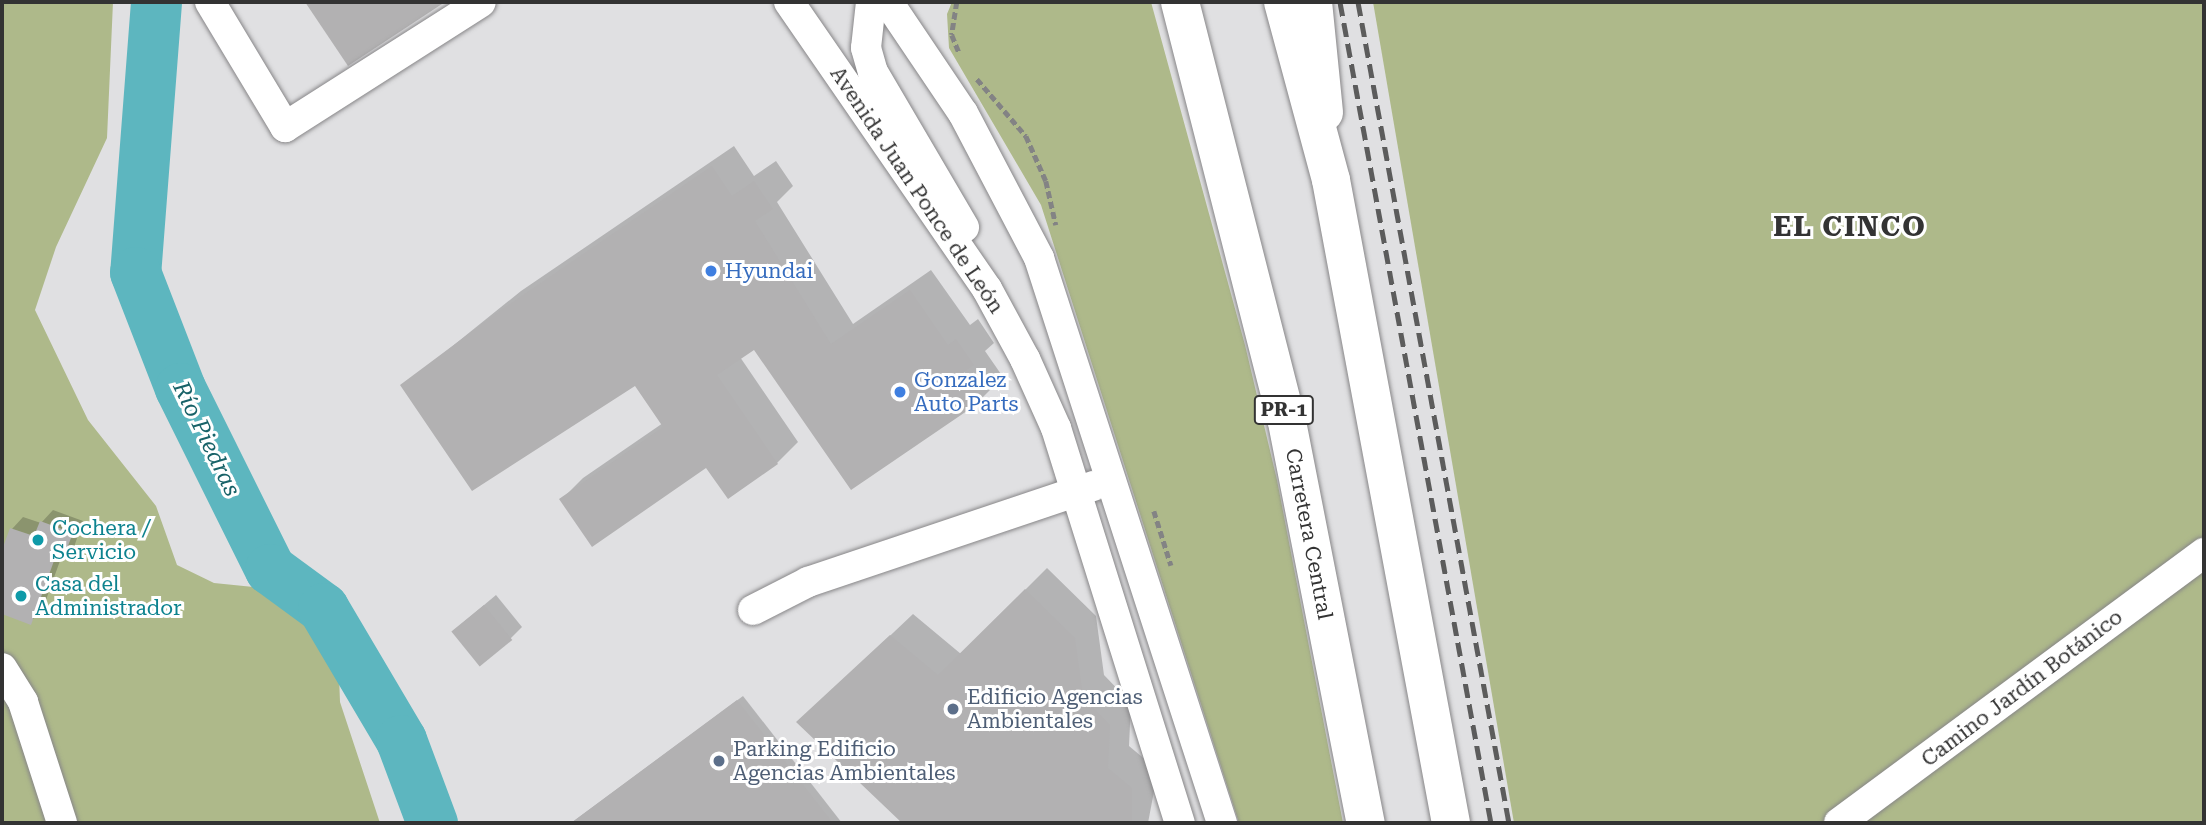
<!DOCTYPE html>
<html>
<head>
<meta charset="utf-8">
<style>
	body { margin:0 }
	#map { position:relative; width:2206px; height:825px; overflow:hidden; background:#e0e0e2; font-family:"Roboto Serif",serif }
	div>[style] { position:absolute }
	[style*='--x'] { left:calc(var(--x)*1px); top:calc(var(--y)*1px); width:calc(var(--w)*1px); rotate:calc(var(--a)*1deg) }
	.green>* { inset:0; background:#aeb98a }
	.shadow>* { inset:0; background:#0003 }
	.river>* { height:51px; margin:-25.5px; padding:0 25.5px; transform-origin:25.5px; border-radius:25.5px; background:#5db6bf }
	.building>* { inset:0; background:#b2b1b2; transform-origin:0 0 }
	.path>* { height:4.5px; margin-top:-2.25px; transform-origin:0; background:repeating-linear-gradient(90deg,#838384 0 7px,transparent 0 10.5px) }
	.roads { filter:drop-shadow(0 0 2px #878688) drop-shadow(0 0 2px #878688) }
	.minor>* { height:30px; margin:-15px; padding:0 15px; transform-origin:15px; border-radius:15px; background:#fff }
	.major>* { height:38px; margin:-19px; padding:0 19px; transform-origin:19px; border-radius:19px; background:#fff }
	.highway>* { height:38px; margin:-19px; padding:0 19px; transform-origin:19px; border-radius:19px; background:#fff }
	.rail>* { height:5px; margin-top:-2.5px; transform-origin:0; background:repeating-linear-gradient(90deg,#5c5c5c 0 14px,transparent 0 21px) }
	.dots>* { width:19px; height:19px; translate:-50% -50%; box-sizing:border-box; border:4px solid #fff; border-radius:50% }
	span { translate:-50% -50%; white-space:nowrap; text-align:center; line-height:1.15; -webkit-text-stroke:6px #fff; paint-order:stroke }
	.shield-label span { padding:2px 5px; background:#fff; border:2px solid; border-radius:5px; -webkit-text-stroke-width:0 }
	.shield-label { font-size:19px; color:#333; font-weight:700 }
	.street-label { font-size:21px; color:#333 }
	.shop-label { font-size:21px; color:#366cbe }
	.left { translate:0 -50%; text-align:left }
	.culture-label { font-size:21px; color:#0d838f }
	.service-label { font-size:21px; color:#4e5e75 }
	.water-label { font-size:23px; color:#186268; font-style:italic }
	.district-label { font-size:28px; color:#333; font-weight:700; letter-spacing:2px }
	.frame { position:absolute; inset:0; border:4px solid #333; pointer-events:none }
</style>
</head>
<body>
<div id="map">
	<div class="green">
		<div style="clip-path:polygon(2px 2px,113px 2px,107px 138px,56px 247px,35px 310px,88px 420px,156px 506px,177px 565px,214px 583px,336px 595px,340px 702px,380px 823px,2px 823px)"></div>
		<div style="clip-path:polygon(952px 2px,1151px 2px,1245px 345px,1277px 480px,1343px 823px,1239px 823px,1041px 205px,949px 48px,947px 14px)"></div>
		<div style="clip-path:polygon(1373px 2px,2204px 2px,2204px 823px,1514px 823px)"></div>
	</div>
	<div class="shadow">
		<div style="clip-path:polygon(307px 2px,441px 2px,349px 63px)"></div>
		<div style="clip-path:polygon(734px 146px,754px 176px,776px 161px,793px 186px,777px 202px,853px 324px,931px 270px,970px 325px,978px 319px,994px 343px,985px 351px,1003px 377px,982px 398px,755px 347px,740px 357px,798px 442px,777px 463px,707px 466px,562px 499px,583px 478px,663px 423px,636px 383px,403px 386px,521px 291px)"></div>
		<div style="clip-path:polygon(53px 510px,83px 521px,74px 547px,61px 558px,42px 611px,30px 622px,2px 612px,2px 552px,12px 529px,23px 517px,41px 523px)"></div>
		<div style="clip-path:polygon(1047px 568px,1096px 616px,1104px 675px,1131px 703px,1129px 746px,1153px 766px,1155px 786px,1148px 823px,904px 823px,799px 722px,913px 614px,961px 654px)"></div>
		<div style="clip-path:polygon(496px 595px,522px 627px,510px 639px,453px 631px)"></div>
		<div style="clip-path:polygon(743px 696px,842px 823px,571px 823px)"></div>
	</div>
	<div class="river">
		<div style="--x:156;--y:2;--w:271;--a:94.4"></div>
		<div style="--x:135;--y:272;--w:124;--a:68.8"></div>
		<div style="--x:180;--y:388;--w:202;--a:63.6"></div>
		<div style="--x:270;--y:569;--w:66;--a:36.3"></div>
		<div style="--x:323;--y:608;--w:153;--a:59.4"></div>
		<div style="--x:401;--y:740;--w:89;--a:69.5"></div>
	</div>
	<div class="building">
		<div style="clip-path:polygon(305px 2px,445px 2px,348px 66px)"></div>
		<div style="clip-path:polygon(712px 166px,732px 196px,754px 181px,773px 209px,755px 221px,831px 344px,910px 290px,948px 345px,956px 339px,974px 365px,964px 372px,983px 400px,851px 490px,754px 350px,717px 375px,778px 464px,728px 499px,706px 468px,592px 547px,559px 499px,663px 427px,635px 386px,472px 491px,400px 385px,498px 312px)"></div>
		<div style="clip-path:polygon(40px 521px,73px 533px,62px 561px,55px 558px,31px 625px,2px 614px,2px 550px,10px 528px,34px 536px)"></div>
		<div style="clip-path:polygon(1025px 589px,1075px 638px,1083px 697px,1110px 725px,1108px 768px,1132px 788px,1132px 823px,902px 823px,796px 722px,890px 635px,938px 675px)"></div>
		<div style="left:484px;top:605px;width:45px;height:42px;rotate:51deg"></div>
		<div style="clip-path:polygon(737px 700px,833px 823px,571px 823px)"></div>
	</div>
	<div class="path">
		<div style="--x:957;--y:2;--w:33;--a:99"></div>
		<div style="--x:952;--y:35;--w:18;--a:68"></div>
		<div style="--x:977;--y:79;--w:75;--a:49.3"></div>
		<div style="--x:1026;--y:136;--w:49;--a:66"></div>
		<div style="--x:1046;--y:181;--w:45;--a:77.2"></div>
		<div style="--x:1154;--y:511;--w:57;--a:72.5"></div>
	</div>
	<div class="roads">
		<div class="minor">
			<div style="--x:210;--y:2;--w:146;--a:59"></div>
			<div style="--x:285;--y:127;--w:232;--a:-32.5"></div>
			<div style="--x:789;--y:2;--w:349;--a:55.4"></div>
			<div style="--x:987;--y:289;--w:80;--a:61.5"></div>
			<div style="--x:1025;--y:359;--w:76;--a:65.8"></div>
			<div style="--x:1056;--y:428;--w:414;--a:72.6"></div>
			<div style="--x:871;--y:2;--w:46;--a:96.2"></div>
			<div style="--x:866;--y:48;--w:25;--a:74"></div>
			<div style="--x:873;--y:72;--w:180;--a:59.6"></div>
			<div style="--x:888;--y:2;--w:134;--a:56"></div>
			<div style="--x:963;--y:113;--w:164;--a:62.3"></div>
			<div style="--x:1039;--y:258;--w:594;--a:72.05"></div>
			<div style="--x:753;--y:610;--w:62;--a:-27"></div>
			<div style="--x:808;--y:582;--w:302;--a:-18.6"></div>
			<div style="--x:2;--y:668;--w:40;--a:58"></div>
			<div style="--x:23;--y:702;--w:127;--a:72.1"></div>
			<div style="--x:1839;--y:823;--w:454;--a:-36.5"></div>
		</div>
		<div class="major">
			<div style="--x:1313;--y:2;--w:111;--a:84.3"></div>
		</div>
		<div class="highway">
			<div style="--x:1180;--y:2;--w:433;--a:75.7"></div>
			<div style="--x:1287;--y:422;--w:409;--a:78.9"></div>
			<div style="--x:1283;--y:2;--w:184;--a:74.9"></div>
			<div style="--x:1331;--y:180;--w:654;--a:79.43"></div>
		</div>
	</div>
	<div class="rail">
		<div style="--x:1340;--y:2;--w:835;--a:79.58"></div>
		<div style="--x:1358;--y:2;--w:835;--a:79.58"></div>
	</div>
	<div class="dots">
		<div style="left:711px;top:271px;background:#3f7fe0"></div>
		<div style="left:900px;top:392px;background:#3f7fe0"></div>
		<div style="left:38px;top:540px;background:#0f9aa8"></div>
		<div style="left:21px;top:596px;background:#0f9aa8"></div>
		<div style="left:953px;top:709px;background:#5c6f8a"></div>
		<div style="left:719px;top:761px;background:#5c6f8a"></div>
	</div>
	<div class="shield-label">
		<span style="left:1284px;top:410px">PR-1</span>
	</div>
	<div class="street-label">
		<span style="left:917px;top:190px;rotate:56deg">Avenida Juan Ponce de León</span>
		<span style="left:1309px;top:534px;rotate:79deg">Carretera Central</span>
		<span style="left:2022px;top:688px;rotate:-37deg">Camino Jardín Botánico</span>
	</div>
	<div class="shop-label">
		<span class="left" style="left:725px;top:271px">Hyundai</span>
		<span class="left" style="left:914px;top:392px">Gonzalez<br>Auto Parts</span>
	</div>
	<div class="culture-label">
		<span class="left" style="left:52px;top:540px">Cochera /<br>Servicio</span>
		<span class="left" style="left:35px;top:596px">Casa del<br>Administrador</span>
	</div>
	<div class="service-label">
		<span class="left" style="left:967px;top:709px">Edificio Agencias<br>Ambientales</span>
		<span class="left" style="left:733px;top:761px">Parking Edificio<br>Agencias Ambientales</span>
	</div>
	<div class="water-label">
		<span style="left:206px;top:439px;rotate:64deg">Río Piedras</span>
	</div>
	<div class="district-label">
		<span style="left:1850px;top:227px">EL CINCO</span>
	</div>
	<div class="frame"></div>
</div>
</body>
</html>
